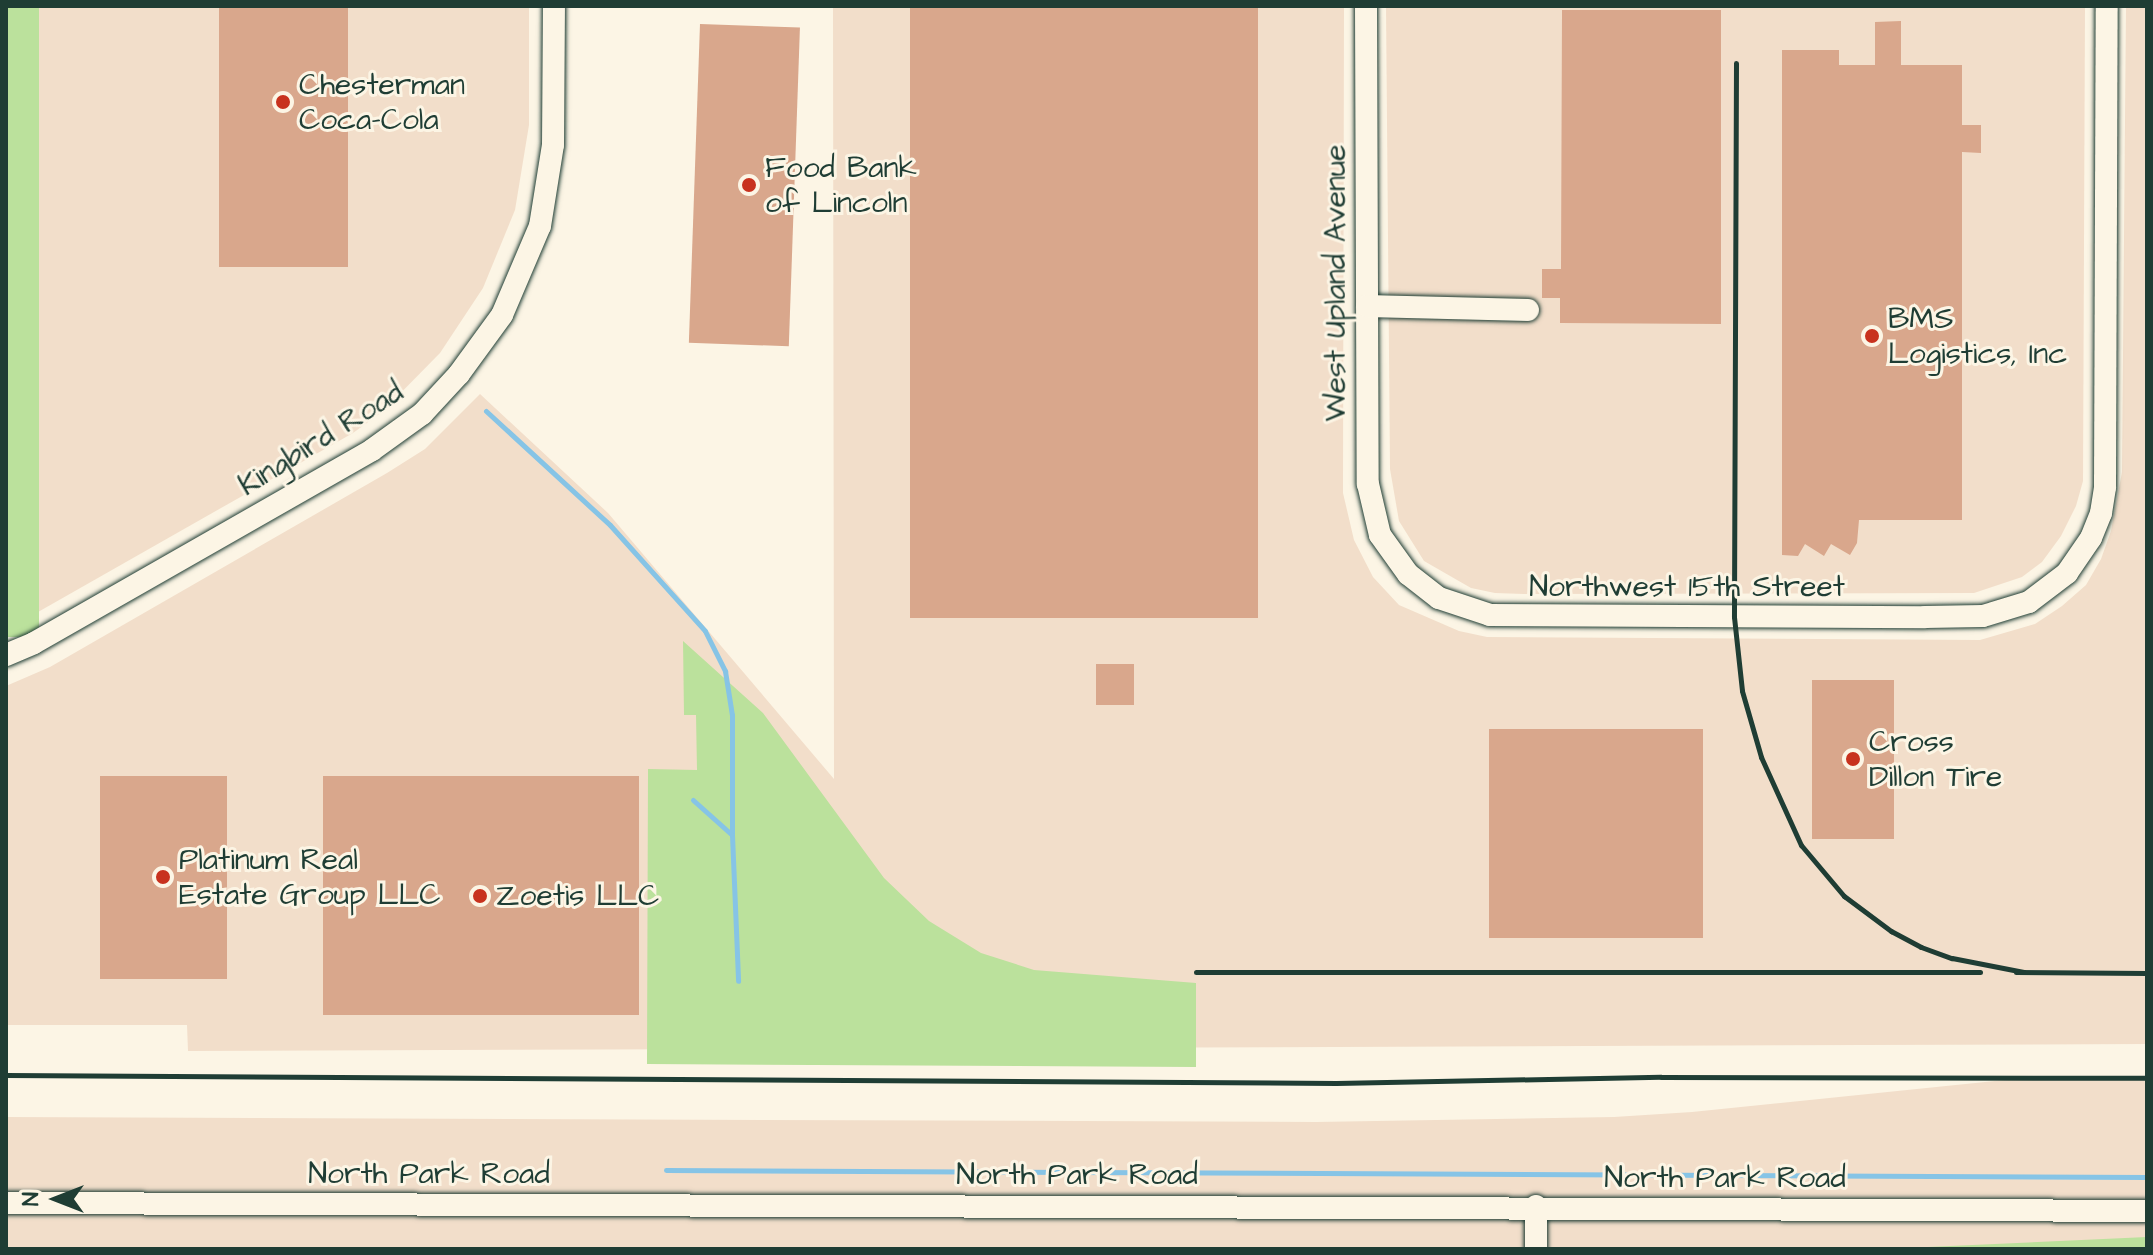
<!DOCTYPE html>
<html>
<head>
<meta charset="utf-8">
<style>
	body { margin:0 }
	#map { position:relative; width:2153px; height:1255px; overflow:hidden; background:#fcf5e5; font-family:"Architects Daughter",sans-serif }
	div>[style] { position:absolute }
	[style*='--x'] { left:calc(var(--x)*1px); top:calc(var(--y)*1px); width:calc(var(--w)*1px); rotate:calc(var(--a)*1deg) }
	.built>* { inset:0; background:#f2deca }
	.green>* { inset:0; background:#bbe19c; transform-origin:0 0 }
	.stream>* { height:5px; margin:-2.5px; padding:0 2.5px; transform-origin:2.5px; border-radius:2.5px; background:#86c4e6 }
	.building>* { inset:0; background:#d9a78c; transform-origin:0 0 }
	.roads { filter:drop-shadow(0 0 2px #1f3d34) drop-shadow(0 0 2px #1f3d34) }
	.minor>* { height:22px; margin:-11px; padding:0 11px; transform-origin:11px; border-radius:11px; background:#fcf5e5 }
	.rail>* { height:5px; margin:-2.5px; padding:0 2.5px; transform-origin:2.5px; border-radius:2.5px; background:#1f3d34 }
	.dots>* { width:22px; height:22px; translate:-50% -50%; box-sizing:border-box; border:4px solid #fcf5e5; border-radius:50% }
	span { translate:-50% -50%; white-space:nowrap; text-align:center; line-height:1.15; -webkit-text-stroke:6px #fcf5e5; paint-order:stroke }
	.poi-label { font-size:30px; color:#1f3d34 }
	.left { translate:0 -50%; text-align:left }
	.street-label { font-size:30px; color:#1f3d34 }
	.frame { position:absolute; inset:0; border:8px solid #1f3d34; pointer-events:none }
	.north { position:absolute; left:16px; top:1159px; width:80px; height:80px; -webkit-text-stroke:6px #fcf5e5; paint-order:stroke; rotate:270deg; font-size:22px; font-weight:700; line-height:32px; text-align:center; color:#1f3d34 }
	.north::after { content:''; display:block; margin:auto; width:28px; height:36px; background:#1f3d34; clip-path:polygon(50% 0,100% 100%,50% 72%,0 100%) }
</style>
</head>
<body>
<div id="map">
	<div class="built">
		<div style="clip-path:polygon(6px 6px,529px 6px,529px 125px,515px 210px,483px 288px,440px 353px,382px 412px,353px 433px,31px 616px)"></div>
		<div style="clip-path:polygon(833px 6px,1344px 6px,1343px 493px,1354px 540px,1373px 577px,1399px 605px,1459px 631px,1487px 637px,1980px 640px,2035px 624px,2062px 606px,2086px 585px,2101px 559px,2111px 531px,2122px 472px,2126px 6px,2147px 6px,2147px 1044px,188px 1051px,187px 1025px,6px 1025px,6px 686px,50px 667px,387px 473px,425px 449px,480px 394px,608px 513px,834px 779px)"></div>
		<div style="clip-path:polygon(1386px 6px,2085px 6px,2083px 481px,2076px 506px,2061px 536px,2042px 562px,2022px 577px,1974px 593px,1524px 594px,1495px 593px,1471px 588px,1424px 561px,1399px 521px,1390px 469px)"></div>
		<div style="clip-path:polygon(2024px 1078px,2147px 1078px,2147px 1249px,6px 1249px,6px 1117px,1316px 1122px,1614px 1117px,1692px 1112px)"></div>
	</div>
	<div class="green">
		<div style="left:6px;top:6px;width:33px;height:631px"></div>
		<div style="clip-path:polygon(683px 641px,763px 713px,884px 878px,929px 921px,981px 953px,1034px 970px,1196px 983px,1196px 1067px,647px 1064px,648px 769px,697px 770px,696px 715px,684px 715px)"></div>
		<div style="clip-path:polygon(2147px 1237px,2147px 1249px,1883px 1249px)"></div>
	</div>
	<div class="stream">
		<div style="--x:486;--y:411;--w:168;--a:42.6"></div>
		<div style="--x:610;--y:525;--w:142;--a:48.1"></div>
		<div style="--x:705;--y:631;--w:45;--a:63.4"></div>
		<div style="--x:725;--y:671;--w:45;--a:81"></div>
		<div style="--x:732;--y:715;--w:120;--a:90"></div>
		<div style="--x:732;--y:835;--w:146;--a:87.6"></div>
		<div style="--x:693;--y:800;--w:51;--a:41.8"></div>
		<div style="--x:666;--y:1170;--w:1481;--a:0.27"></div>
	</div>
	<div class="building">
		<div style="left:219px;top:6px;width:129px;height:261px"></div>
		<div style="left:910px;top:6px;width:348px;height:612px"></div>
		<div style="clip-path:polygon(1562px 10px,1721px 10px,1721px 324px,1560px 323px,1560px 298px,1542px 298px,1542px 269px,1561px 269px)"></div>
		<div style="clip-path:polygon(1901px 21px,1901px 65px,1962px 65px,1962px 125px,1981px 125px,1981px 153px,1962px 152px,1962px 520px,1859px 520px,1857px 543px,1850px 555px,1831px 544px,1824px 556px,1805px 544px,1798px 556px,1782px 555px,1782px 50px,1839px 50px,1839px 65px,1875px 65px,1875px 22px)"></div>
		<div style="left:700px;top:24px;width:100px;height:319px;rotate:2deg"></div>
		<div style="left:1096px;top:664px;width:38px;height:41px"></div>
		<div style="left:1812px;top:680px;width:82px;height:159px"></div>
		<div style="left:1489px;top:729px;width:214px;height:209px"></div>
		<div style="left:100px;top:776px;width:127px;height:203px"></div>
		<div style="left:323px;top:776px;width:316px;height:239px"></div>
	</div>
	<div class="roads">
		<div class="minor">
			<div style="--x:1366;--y:6;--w:478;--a:89.8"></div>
			<div style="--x:1368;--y:484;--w:52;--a:76.8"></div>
			<div style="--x:1380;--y:535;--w:48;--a:54.3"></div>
			<div style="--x:1408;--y:574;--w:39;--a:38"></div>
			<div style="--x:1439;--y:598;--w:54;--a:18.4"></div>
			<div style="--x:1490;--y:615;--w:435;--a:0.3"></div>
			<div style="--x:1925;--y:617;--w:58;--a:-1"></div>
			<div style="--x:1983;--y:616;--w:48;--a:-16.9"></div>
			<div style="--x:2029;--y:602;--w:48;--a:-37.3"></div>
			<div style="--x:2067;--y:573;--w:42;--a:-55.6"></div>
			<div style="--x:2091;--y:538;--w:27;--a:-68"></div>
			<div style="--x:2101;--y:513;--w:26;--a:-81"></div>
			<div style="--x:2105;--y:487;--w:481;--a:-89.8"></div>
			<div style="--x:1367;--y:306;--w:161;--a:1.4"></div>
			<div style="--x:6;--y:655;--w:30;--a:-23"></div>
			<div style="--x:34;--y:643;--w:389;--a:-29.7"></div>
			<div style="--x:372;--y:450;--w:62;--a:-35.8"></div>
			<div style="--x:422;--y:414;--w:54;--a:-47.2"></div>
			<div style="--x:459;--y:374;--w:73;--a:-53.9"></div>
			<div style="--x:502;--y:315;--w:97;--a:-66.9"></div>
			<div style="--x:540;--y:226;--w:82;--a:-80.9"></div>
			<div style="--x:553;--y:145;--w:139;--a:-89.6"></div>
			<div style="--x:6;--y:1203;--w:2141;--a:0.21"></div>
			<div style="--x:1536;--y:1249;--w:43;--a:-90"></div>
		</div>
	</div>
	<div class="rail">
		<div style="--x:1736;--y:63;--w:554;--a:90.21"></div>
		<div style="--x:1734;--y:617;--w:74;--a:83.8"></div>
		<div style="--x:1742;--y:691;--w:69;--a:73.9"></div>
		<div style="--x:1761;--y:757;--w:97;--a:65.6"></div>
		<div style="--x:1801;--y:845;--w:67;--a:49.9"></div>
		<div style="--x:1844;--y:896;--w:59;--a:36.7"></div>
		<div style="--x:1891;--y:931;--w:34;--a:28"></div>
		<div style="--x:1921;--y:947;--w:33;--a:20"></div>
		<div style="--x:1952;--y:958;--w:73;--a:11"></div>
		<div style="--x:1196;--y:972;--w:784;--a:0"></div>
		<div style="--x:2016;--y:972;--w:131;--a:0.4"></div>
		<div style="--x:6;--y:1075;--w:1330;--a:0.34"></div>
		<div style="--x:1336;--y:1083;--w:325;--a:-1.1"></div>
		<div style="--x:1661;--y:1077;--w:486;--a:0.1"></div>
	</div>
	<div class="dots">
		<div style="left:283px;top:102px;background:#c8321e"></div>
		<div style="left:749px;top:185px;background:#c8321e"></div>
		<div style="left:1872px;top:336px;background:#c8321e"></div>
		<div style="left:1853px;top:759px;background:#c8321e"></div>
		<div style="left:163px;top:877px;background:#c8321e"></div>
		<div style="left:480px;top:896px;background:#c8321e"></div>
	</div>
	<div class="poi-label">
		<span class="left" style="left:299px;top:102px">Chesterman<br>Coca-Cola</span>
		<span class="left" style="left:765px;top:185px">Food Bank<br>of Lincoln</span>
		<span class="left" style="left:1888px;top:336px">BMS<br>Logistics, Inc</span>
		<span class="left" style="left:1869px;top:759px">Cross<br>Dillon Tire</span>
		<span class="left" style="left:179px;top:877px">Platinum Real<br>Estate Group LLC</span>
		<span class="left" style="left:496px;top:896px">Zoetis LLC</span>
	</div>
	<div class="street-label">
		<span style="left:1336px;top:283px;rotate:-90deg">West Upland Avenue</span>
		<span style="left:321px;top:439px;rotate:-32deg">Kingbird Road</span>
		<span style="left:1687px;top:587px">Northwest 15th Street</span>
		<span style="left:429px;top:1174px">North Park Road</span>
		<span style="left:1077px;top:1175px">North Park Road</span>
		<span style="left:1725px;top:1178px">North Park Road</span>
	</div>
	<div class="frame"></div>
	<div class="north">N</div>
</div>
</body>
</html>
